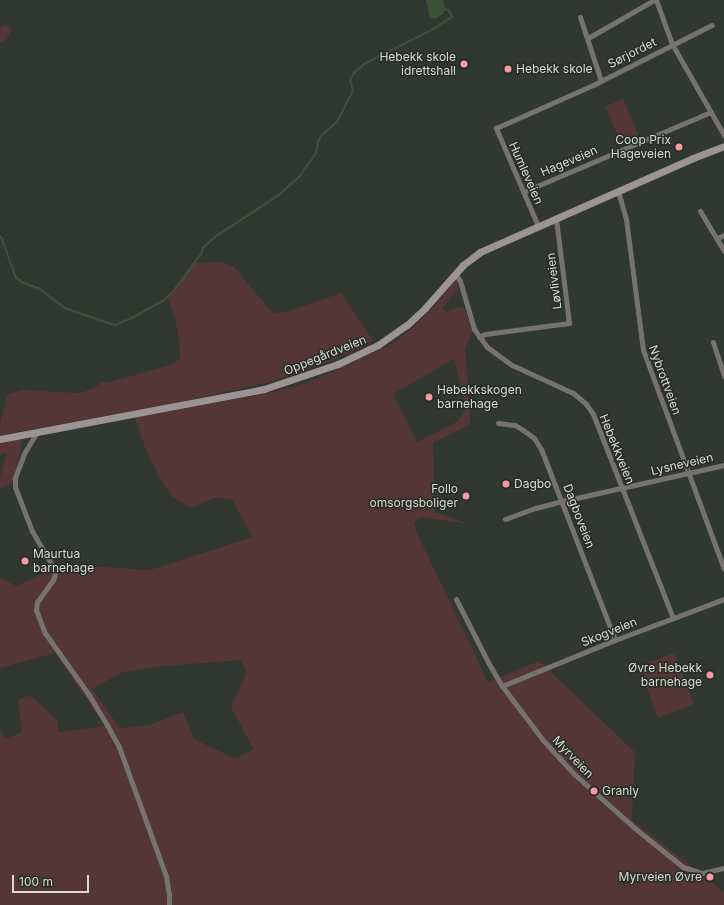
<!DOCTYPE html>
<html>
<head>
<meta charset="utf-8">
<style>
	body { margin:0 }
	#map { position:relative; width:724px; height:905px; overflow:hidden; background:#313731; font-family:Inter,sans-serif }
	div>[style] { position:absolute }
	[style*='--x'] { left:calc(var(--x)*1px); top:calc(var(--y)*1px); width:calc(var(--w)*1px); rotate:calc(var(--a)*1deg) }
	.green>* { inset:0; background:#543636; transform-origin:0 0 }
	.water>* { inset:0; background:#3b5238 }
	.stream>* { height:1.5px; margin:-0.75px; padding:0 0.75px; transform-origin:0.75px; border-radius:0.75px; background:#3b5238 }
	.minor>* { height:5px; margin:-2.5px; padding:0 2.5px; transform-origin:2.5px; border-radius:2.5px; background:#777272 }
	.secondary>* { height:7px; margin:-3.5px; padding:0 3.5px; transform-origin:3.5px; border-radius:3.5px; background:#9c9494 }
	.dots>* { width:11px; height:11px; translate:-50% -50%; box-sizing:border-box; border:2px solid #282d27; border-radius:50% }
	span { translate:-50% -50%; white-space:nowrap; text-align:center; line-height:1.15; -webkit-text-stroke:3px #282d27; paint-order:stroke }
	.street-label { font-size:12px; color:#d7dad6 }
	.poi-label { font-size:12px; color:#d7dad6 }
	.right { translate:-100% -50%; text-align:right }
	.left { translate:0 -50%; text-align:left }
	.scale { position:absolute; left:12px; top:875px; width:77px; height:18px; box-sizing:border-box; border:2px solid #d7dad6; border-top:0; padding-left:5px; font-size:12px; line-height:14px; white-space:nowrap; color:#d7dad6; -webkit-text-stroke:3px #282d27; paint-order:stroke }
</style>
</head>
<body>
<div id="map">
	<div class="green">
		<div style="clip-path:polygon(4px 25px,9px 26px,11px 31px,6px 40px,0 43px,0 28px)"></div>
		<div style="left:623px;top:99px;width:43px;height:19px;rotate:67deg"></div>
		<div style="clip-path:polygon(220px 262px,233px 266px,272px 312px,279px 313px,289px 311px,341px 293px,373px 340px,361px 348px,335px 359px,270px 382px,175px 403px,0 435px,0 424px,7px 396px,9px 394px,23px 390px,80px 393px,94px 388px,102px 382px,110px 382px,174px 364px,180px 357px,179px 340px,176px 323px,168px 298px,193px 263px)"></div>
		<div style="clip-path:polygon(evenodd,456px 280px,459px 289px,443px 307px,447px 313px,454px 308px,464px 307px,473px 332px,465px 349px,471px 424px,433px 443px,435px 512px,469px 524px,422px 517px,414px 523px,416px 531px,488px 682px,539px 661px,635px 752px,632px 820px,724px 892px,724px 905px,0 905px,0 729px,5px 739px,22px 732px,18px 700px,30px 695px,58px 721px,58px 732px,105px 726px,55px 653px,0 668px,0 577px,16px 586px,50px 571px,57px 564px,150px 570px,253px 537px,232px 500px,217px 497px,191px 508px,173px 497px,161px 481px,146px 450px,135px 418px,274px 392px,312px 381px,339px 369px,392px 344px,411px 329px,430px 311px,456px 280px,454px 359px,464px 400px,465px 410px,458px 421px,417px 442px,393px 394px,454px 359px,456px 280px,241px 660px,247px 672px,231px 707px,253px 749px,235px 759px,194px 739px,183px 712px,150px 725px,120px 728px,92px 689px,121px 673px,153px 667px,241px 660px)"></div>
		<div style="clip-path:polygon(23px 438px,13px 482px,0 489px,0 477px,7px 453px,0 454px,0 442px)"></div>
		<div style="left:674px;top:653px;width:55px;height:38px;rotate:69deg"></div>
	</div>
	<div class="water">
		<div style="clip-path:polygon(426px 0,443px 0,445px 9px,443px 14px,435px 19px,430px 18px)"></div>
	</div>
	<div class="stream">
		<div style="--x:0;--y:236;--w:3;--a:45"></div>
		<div style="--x:2;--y:238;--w:41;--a:70.3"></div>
		<div style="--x:16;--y:277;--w:8;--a:40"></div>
		<div style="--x:22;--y:282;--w:19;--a:21"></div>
		<div style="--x:40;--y:289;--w:31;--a:37"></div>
		<div style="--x:65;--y:308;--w:49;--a:19.2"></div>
		<div style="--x:111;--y:324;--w:4;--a:14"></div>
		<div style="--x:115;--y:325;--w:18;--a:-22"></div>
		<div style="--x:132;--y:318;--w:35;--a:-29"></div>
		<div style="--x:163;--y:301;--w:12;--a:-42"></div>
		<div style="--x:172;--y:293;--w:49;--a:-53.4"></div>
		<div style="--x:201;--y:254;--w:6;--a:-72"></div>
		<div style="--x:203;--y:248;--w:16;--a:-43"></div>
		<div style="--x:215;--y:237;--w:77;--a:-33.3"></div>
		<div style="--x:279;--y:195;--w:28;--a:-42"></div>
		<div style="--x:300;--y:176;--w:28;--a:-55"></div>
		<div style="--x:316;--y:153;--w:11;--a:-80"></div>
		<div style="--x:318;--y:142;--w:8;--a:-60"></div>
		<div style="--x:322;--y:135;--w:20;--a:-41"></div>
		<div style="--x:337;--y:122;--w:35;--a:-63"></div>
		<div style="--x:353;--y:91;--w:11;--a:-105"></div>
		<div style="--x:350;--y:80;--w:8;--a:-60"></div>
		<div style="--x:354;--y:73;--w:13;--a:-42"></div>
		<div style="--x:364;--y:64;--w:76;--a:-26.6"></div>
		<div style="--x:432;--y:30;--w:24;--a:-33"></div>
		<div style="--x:452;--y:17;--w:7;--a:-117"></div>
		<div style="--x:449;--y:11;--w:4;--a:-153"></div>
	</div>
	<div class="minor">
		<div style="--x:656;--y:0;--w:47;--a:70"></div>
		<div style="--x:672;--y:44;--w:105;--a:60.3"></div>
		<div style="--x:580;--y:17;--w:67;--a:71.8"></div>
		<div style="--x:588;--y:38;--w:76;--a:-29.9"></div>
		<div style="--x:618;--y:191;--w:29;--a:74"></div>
		<div style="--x:626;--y:219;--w:132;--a:82.6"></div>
		<div style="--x:643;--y:350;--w:233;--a:69.7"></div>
		<div style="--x:523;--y:192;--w:204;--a:-23.1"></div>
		<div style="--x:700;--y:211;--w:47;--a:59"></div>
		<div style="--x:538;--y:226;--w:107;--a:-113.2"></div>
		<div style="--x:496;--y:128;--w:106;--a:-23.9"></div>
		<div style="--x:593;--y:85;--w:133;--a:-26.8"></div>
		<div style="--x:717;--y:238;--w:8;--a:-23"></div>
		<div style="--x:455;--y:273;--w:9;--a:58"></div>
		<div style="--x:460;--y:281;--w:50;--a:73.7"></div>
		<div style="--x:474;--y:329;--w:22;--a:54"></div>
		<div style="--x:487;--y:347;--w:31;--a:36"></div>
		<div style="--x:512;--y:365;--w:67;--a:24.7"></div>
		<div style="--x:573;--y:393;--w:17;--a:40"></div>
		<div style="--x:586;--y:404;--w:12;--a:55"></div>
		<div style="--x:593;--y:414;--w:219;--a:68.6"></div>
		<div style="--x:479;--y:337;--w:7;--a:-27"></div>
		<div style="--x:485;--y:334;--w:85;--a:-7.5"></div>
		<div style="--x:569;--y:323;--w:106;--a:-97.1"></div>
		<div style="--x:713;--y:342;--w:36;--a:72"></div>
		<div style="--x:498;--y:423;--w:17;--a:7"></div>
		<div style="--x:515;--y:425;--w:9;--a:32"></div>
		<div style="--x:523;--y:430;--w:14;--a:36"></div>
		<div style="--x:534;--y:438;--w:13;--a:58"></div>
		<div style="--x:541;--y:449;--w:205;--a:68.8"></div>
		<div style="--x:37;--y:432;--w:26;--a:121"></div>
		<div style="--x:24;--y:454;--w:26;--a:111"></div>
		<div style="--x:15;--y:478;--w:9;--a:90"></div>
		<div style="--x:15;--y:487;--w:47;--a:68.9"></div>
		<div style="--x:32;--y:531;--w:42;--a:59.7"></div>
		<div style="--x:53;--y:567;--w:7;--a:74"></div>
		<div style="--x:55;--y:574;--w:6;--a:108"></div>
		<div style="--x:53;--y:580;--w:27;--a:126"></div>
		<div style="--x:37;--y:602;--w:8;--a:97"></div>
		<div style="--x:36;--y:610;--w:25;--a:69"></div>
		<div style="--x:45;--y:633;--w:76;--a:54.6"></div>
		<div style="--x:89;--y:695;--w:35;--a:59"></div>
		<div style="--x:107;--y:725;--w:25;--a:61"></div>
		<div style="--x:119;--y:747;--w:137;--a:70"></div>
		<div style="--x:166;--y:876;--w:18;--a:81"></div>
		<div style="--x:169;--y:894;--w:11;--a:90"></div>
		<div style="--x:505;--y:519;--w:33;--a:-20"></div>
		<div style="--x:536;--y:508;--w:28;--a:-15"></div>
		<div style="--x:563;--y:501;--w:165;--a:-12.6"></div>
		<div style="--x:456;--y:599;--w:71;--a:63.1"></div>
		<div style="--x:488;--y:662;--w:28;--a:60"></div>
		<div style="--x:502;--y:686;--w:68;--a:52.8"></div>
		<div style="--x:543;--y:740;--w:46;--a:47.6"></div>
		<div style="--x:574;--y:774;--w:84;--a:41.6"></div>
		<div style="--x:637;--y:830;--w:59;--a:38.8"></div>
		<div style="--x:683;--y:867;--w:20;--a:18"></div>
		<div style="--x:702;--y:873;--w:23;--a:-13"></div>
		<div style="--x:502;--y:686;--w:122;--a:-22.2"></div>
		<div style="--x:615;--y:640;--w:116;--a:-20.6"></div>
	</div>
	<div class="secondary">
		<div style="--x:0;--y:439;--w:269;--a:-10.7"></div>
		<div style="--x:264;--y:389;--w:78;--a:-18.7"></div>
		<div style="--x:338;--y:364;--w:44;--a:-25.4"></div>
		<div style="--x:378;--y:345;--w:35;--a:-35"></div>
		<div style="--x:407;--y:325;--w:25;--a:-43"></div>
		<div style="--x:425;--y:308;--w:57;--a:-48.5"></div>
		<div style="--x:463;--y:265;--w:21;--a:-37"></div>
		<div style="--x:480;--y:252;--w:233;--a:-23.8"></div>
		<div style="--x:693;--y:158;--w:33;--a:-21"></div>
	</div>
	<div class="dots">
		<div style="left:464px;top:64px;background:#f59b9d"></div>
		<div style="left:508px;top:69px;background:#f59b9d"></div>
		<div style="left:679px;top:147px;background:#f59b9d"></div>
		<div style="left:429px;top:397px;background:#f59b9d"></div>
		<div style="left:506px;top:484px;background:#f59b9d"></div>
		<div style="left:466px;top:496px;background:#f59b9d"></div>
		<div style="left:25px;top:561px;background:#f59b9d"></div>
		<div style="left:710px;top:675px;background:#f59b9d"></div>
		<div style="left:594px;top:791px;background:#f59b9d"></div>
		<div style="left:710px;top:877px;background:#f59b9d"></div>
	</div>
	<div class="street-label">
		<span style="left:632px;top:53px;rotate:-27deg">Sørjordet</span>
		<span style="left:569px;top:161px;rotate:-23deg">Hageveien</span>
		<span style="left:526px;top:173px;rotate:66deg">Humleveien</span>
		<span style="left:554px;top:281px;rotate:-97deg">Løvliveien</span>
		<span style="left:325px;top:355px;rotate:-22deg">Oppegårdveien</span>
		<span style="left:665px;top:380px;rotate:70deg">Nybrottveien</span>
		<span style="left:617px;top:449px;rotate:68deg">Hebekkveien</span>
		<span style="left:682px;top:464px;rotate:-13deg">Lysneveien</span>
		<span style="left:579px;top:516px;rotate:69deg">Dagboveien</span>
		<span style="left:609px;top:632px;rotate:-22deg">Skogveien</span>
		<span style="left:573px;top:757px;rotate:46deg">Myrveien</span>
	</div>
	<div class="poi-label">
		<span class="right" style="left:456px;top:64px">Hebekk skole<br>idrettshall</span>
		<span class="left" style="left:516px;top:69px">Hebekk skole</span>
		<span class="right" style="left:671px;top:147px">Coop Prix<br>Hageveien</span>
		<span class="left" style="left:437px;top:397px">Hebekkskogen<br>barnehage</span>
		<span class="left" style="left:514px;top:484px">Dagbo</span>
		<span class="right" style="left:458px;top:496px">Follo<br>omsorgsboliger</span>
		<span class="left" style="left:33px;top:561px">Maurtua<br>barnehage</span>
		<span class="right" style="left:702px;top:675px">Øvre Hebekk<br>barnehage</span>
		<span class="left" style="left:602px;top:791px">Granly</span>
		<span class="right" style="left:702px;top:877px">Myrveien Øvre</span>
	</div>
	<div class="scale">100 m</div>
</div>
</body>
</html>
